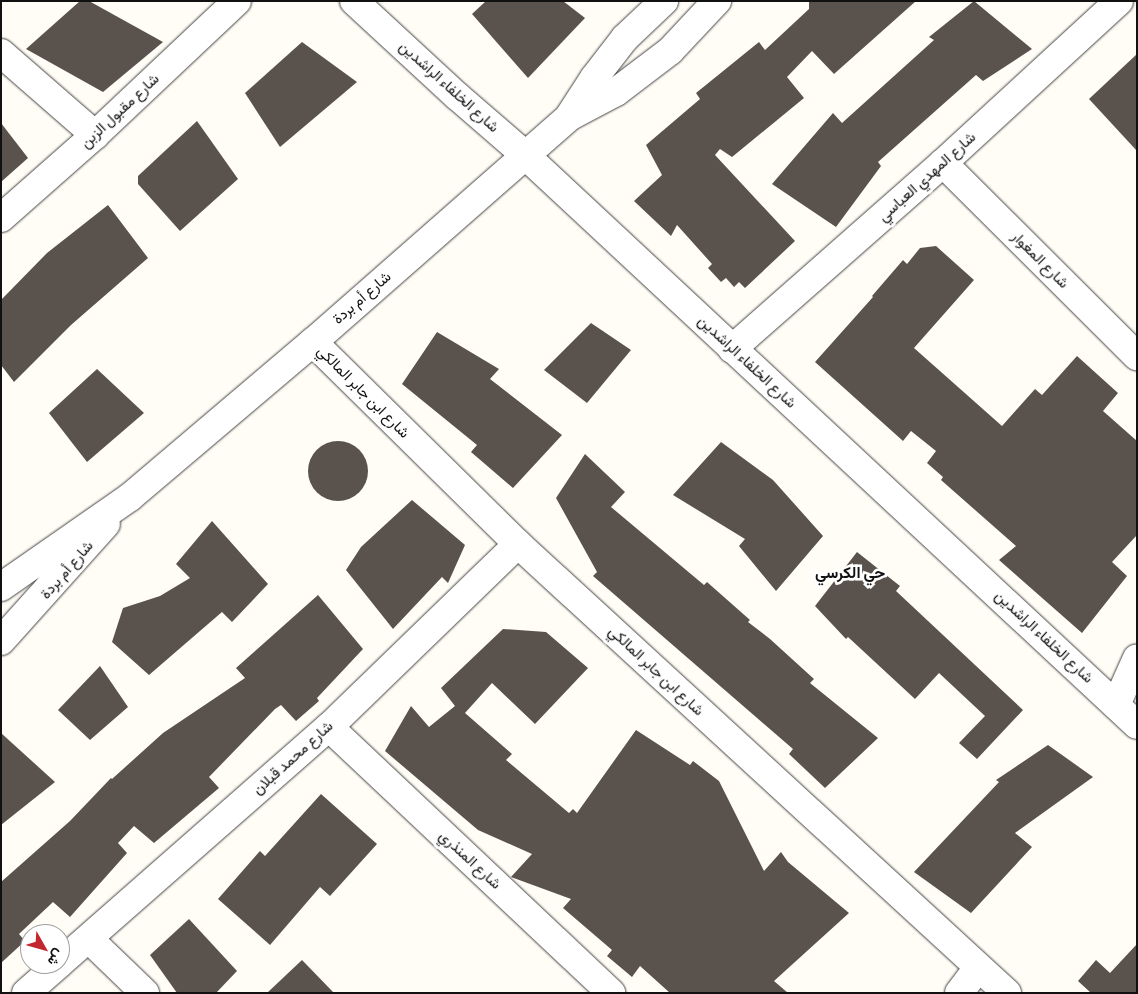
<!DOCTYPE html>
<html>
<head>
<meta charset="utf-8">
<style>
	body { margin:0 }
	#map { position:relative; width:1138px; height:994px; overflow:hidden; background:#fffdf5; font-family:"Crimson Pro",Vazirmatn,serif }
	div>[style] { position:absolute }
	[style*='--x'] { left:calc(var(--x)*1px); top:calc(var(--y)*1px); width:calc(var(--w)*1px); rotate:calc(var(--a)*1deg) }
	.building>* { inset:0; background:#5a524d }
	.round { border-radius:50% }
	.roads { filter:drop-shadow(0 0 1px #444) drop-shadow(0 0 1px #444) }
	.minor>* { height:28px; margin:-14px; padding:0 14px; transform-origin:14px; border-radius:14px; background:#fff }
	span { translate:-50% -50%; white-space:nowrap; text-align:center; line-height:1.15; -webkit-text-stroke:5px #fff; paint-order:stroke }
	.street-label { font-size:15px; color:#111 }
	.neighbourhood-label { font-size:16px; color:#111; font-weight:700 }
	.frame { position:absolute; inset:0; border:2px solid #111; pointer-events:none }
	.north { position:absolute; left:20px; top:924px; width:50px; height:50px; box-sizing:border-box; background:#fff; border:1px solid #a0a0a0; border-radius:50%; rotate:128deg; font-size:14px; font-weight:700; line-height:20px; text-align:center; color:#111 }
	.north::after { content:''; display:block; margin:auto; width:18px; height:22px; background:#c4262e; clip-path:polygon(50% 0,100% 100%,50% 72%,0 100%) }
</style>
</head>
<body>
<div id="map">
	<div class="building">
		<div style="clip-path:polygon(80px 1px,89px 1px,163px 42px,103px 92px,26px 49px)"></div>
		<div style="clip-path:polygon(486px 1px,563px 1px,585px 18px,528px 78px,472px 14px)"></div>
		<div style="clip-path:polygon(809px 1px,916px 1px,834px 74px,812px 51px,787px 77px,804px 98px,732px 157px,720px 149px,715px 155px,795px 241px,745px 288px,739px 282px,734px 287px,726px 278px,721px 282px,708px 268px,712px 264px,677px 225px,671px 236px,634px 201px,662px 175px,646px 145px,700px 99px,696px 93px,759px 42px,765px 50px,809px 9px)"></div>
		<div style="clip-path:polygon(974px 1px,1032px 49px,983px 81px,976px 75px,878px 162px,881px 166px,836px 227px,772px 184px,833px 113px,842px 123px,934px 40px,929px 37px)"></div>
		<div style="clip-path:polygon(302px 42px,357px 82px,280px 147px,245px 93px)"></div>
		<div style="clip-path:polygon(1137px 54px,1137px 151px,1089px 99px)"></div>
		<div style="clip-path:polygon(197px 121px,238px 179px,180px 231px,138px 184px,138px 176px)"></div>
		<div style="clip-path:polygon(1px 123px,28px 158px,1px 182px)"></div>
		<div style="clip-path:polygon(108px 205px,148px 258px,71px 325px,14px 382px,1px 365px,1px 300px,47px 253px)"></div>
		<div style="clip-path:polygon(936px 246px,974px 280px,914px 348px,1002px 426px,1035px 389px,1042px 395px,1077px 356px,1118px 393px,1103px 411px,1137px 441px,1137px 535px,1112px 562px,1127px 576px,1082px 633px,999px 560px,1016px 546px,941px 480px,943px 477px,927px 463px,936px 451px,911px 431px,903px 441px,815px 362px,873px 297px,872px 296px,903px 260px,907px 264px,920px 248px)"></div>
		<div style="clip-path:polygon(591px 323px,631px 350px,587px 403px,544px 370px)"></div>
		<div style="clip-path:polygon(437px 332px,499px 369px,490px 379px,562px 435px,513px 488px,471px 452px,477px 445px,402px 384px)"></div>
		<div style="clip-path:polygon(97px 369px,144px 413px,87px 462px,49px 413px)"></div>
		<div class="round" style="left:308px;top:441px;width:60px;height:60px"></div>
		<div style="clip-path:polygon(721px 442px,773px 480px,823px 536px,776px 591px,739px 546px,745px 539px,673px 495px)"></div>
		<div style="clip-path:polygon(585px 454px,625px 492px,611px 507px,704px 585px,707px 582px,750px 620px,748px 622px,770px 639px,814px 679px,810px 683px,878px 738px,825px 788px,789px 754px,793px 749px,593px 576px,597px 572px,556px 498px)"></div>
		<div style="clip-path:polygon(412px 500px,465px 545px,448px 583px,442px 577px,393px 629px,346px 570px,361px 547px)"></div>
		<div style="clip-path:polygon(212px 521px,268px 584px,232px 622px,222px 612px,149px 675px,112px 642px,123px 608px,160px 596px,190px 578px,176px 564px)"></div>
		<div style="clip-path:polygon(857px 552px,900px 586px,896px 591px,1023px 710px,977px 759px,959px 743px,985px 716px,939px 673px,915px 699px,848px 637px,846px 639px,815px 606px)"></div>
		<div style="clip-path:polygon(318px 595px,363px 649px,317px 698px,319px 701px,296px 721px,281px 705px,275px 709px,209px 777px,219px 788px,154px 843px,134px 826px,118px 843px,127px 853px,70px 917px,53px 902px,19px 934px,25px 941px,1px 963px,1px 882px,70px 821px,111px 778px,112px 779px,163px 733px,245px 678px,236px 668px)"></div>
		<div style="clip-path:polygon(503px 629px,546px 632px,588px 668px,535px 724px,492px 683px,465px 713px,512px 754px,506px 760px,569px 813px,573px 809px,577px 813px,636px 730px,690px 765px,693px 761px,719px 781px,764px 871px,781px 852px,788px 862px,849px 913px,774px 981px,788px 993px,670px 993px,640px 966px,632px 977px,607px 956px,612px 950px,563px 908px,571px 899px,511px 877px,532px 854px,478px 830px,385px 751px,411px 706px,429px 727px,455px 706px,441px 688px)"></div>
		<div style="clip-path:polygon(100px 666px,128px 707px,90px 740px,58px 710px)"></div>
		<div style="clip-path:polygon(1px 733px,55px 782px,1px 825px)"></div>
		<div style="clip-path:polygon(1048px 745px,1093px 777px,1015px 833px,1032px 847px,971px 913px,914px 872px,999px 782px,996px 780px)"></div>
		<div style="clip-path:polygon(321px 794px,377px 844px,330px 896px,320px 887px,270px 945px,218px 899px,260px 851px,265px 856px)"></div>
		<div style="clip-path:polygon(189px 919px,237px 971px,216px 993px,177px 993px,150px 955px)"></div>
		<div style="clip-path:polygon(1137px 944px,1137px 993px,1091px 993px,1078px 981px,1096px 960px,1110px 973px)"></div>
		<div style="clip-path:polygon(302px 960px,334px 993px,267px 993px)"></div>
	</div>
	<div class="roads">
		<div class="minor">
			<div style="--x:354;--y:1;--w:140;--a:42.7"></div>
			<div style="--x:457;--y:96;--w:90;--a:40.9"></div>
			<div style="--x:525;--y:155;--w:836;--a:42.96"></div>
			<div style="--x:1;--y:53;--w:125;--a:41.1"></div>
			<div style="--x:570;--y:115;--w:44;--a:-57"></div>
			<div style="--x:594;--y:78;--w:51;--a:-52.2"></div>
			<div style="--x:625;--y:38;--w:54;--a:-43.5"></div>
			<div style="--x:943;--y:163;--w:274;--a:44.9"></div>
			<div style="--x:1;--y:218;--w:125;--a:-41.4"></div>
			<div style="--x:95;--y:135;--w:195;--a:-43.3"></div>
			<div style="--x:313;--y:342;--w:288;--a:44.6"></div>
			<div style="--x:518;--y:544;--w:664;--a:42.56"></div>
			<div style="--x:732;--y:349;--w:281;--a:-41.4"></div>
			<div style="--x:943;--y:163;--w:239;--a:-42.6"></div>
			<div style="--x:1;--y:587;--w:157;--a:-34.9"></div>
			<div style="--x:130;--y:497;--w:240;--a:-40.3"></div>
			<div style="--x:313;--y:342;--w:341;--a:-41.3"></div>
			<div style="--x:569;--y:117;--w:53;--a:-28"></div>
			<div style="--x:616;--y:92;--w:68;--a:-37.2"></div>
			<div style="--x:670;--y:51;--w:69;--a:-46.8"></div>
			<div style="--x:1;--y:641;--w:157;--a:-48.1"></div>
			<div style="--x:1116;--y:705;--w:51;--a:-65.9"></div>
			<div style="--x:329;--y:727;--w:388;--a:43.3"></div>
			<div style="--x:89;--y:939;--w:78;--a:44"></div>
			<div style="--x:60;--y:963;--w:358;--a:-41.3"></div>
			<div style="--x:329;--y:727;--w:263;--a:-44.1"></div>
			<div style="--x:26;--y:993;--w:44;--a:-41.3"></div>
			<div style="--x:959;--y:993;--w:31;--a:-53"></div>
		</div>
	</div>
	<div class="street-label">
		<span style="left:449px;top:87px;rotate:42deg">شارع الخلفاء الراشدين</span>
		<span style="left:120px;top:111px;rotate:-43deg">شارع مقبول الزبن</span>
		<span style="left:927px;top:177px;rotate:-42deg">شارع المهدي العباسي</span>
		<span style="left:1040px;top:260px;rotate:45deg">شارع المغوار</span>
		<span style="left:362px;top:298px;rotate:-41deg">شارع أم بردة</span>
		<span style="left:747px;top:362px;rotate:43deg">شارع الخلفاء الراشدين</span>
		<span style="left:363px;top:392px;rotate:45deg">شارع ابن جابر المالكي</span>
		<span style="left:67px;top:570px;rotate:-49deg">شارع أم بردة</span>
		<span style="left:1044px;top:637px;rotate:43deg">شارع الخلفاء الراشدين</span>
		<span style="left:656px;top:671px;rotate:43deg">شارع ابن جابر المالكي</span>
		<span style="left:293px;top:758px;rotate:-42deg">شارع محمد قبلان</span>
		<span style="left:470px;top:860px;rotate:43deg">شارع المنذري</span>
	</div>
	<div class="neighbourhood-label">
		<span style="left:850px;top:573px">حي الكرسي</span>
	</div>
	<div class="frame"></div>
	<div class="north">ش</div>
</div>
</body>
</html>
